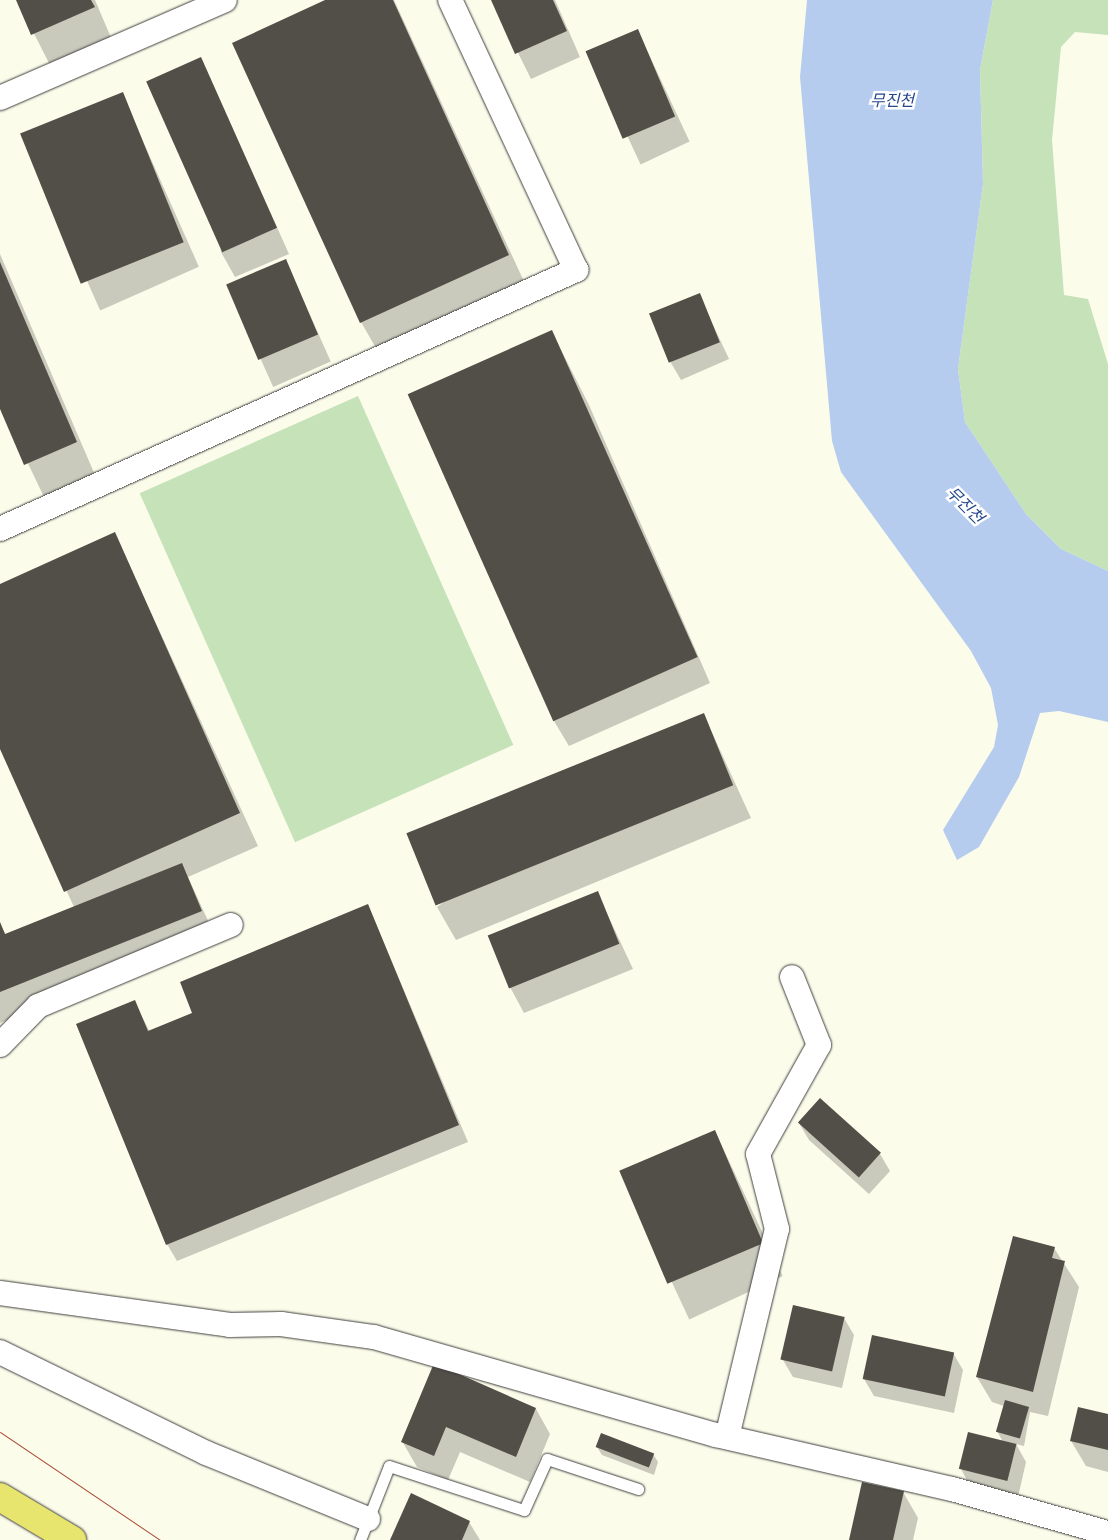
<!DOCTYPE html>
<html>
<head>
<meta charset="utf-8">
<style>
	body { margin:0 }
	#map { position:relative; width:1108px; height:1540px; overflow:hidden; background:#fcfceb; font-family:Georgia,"Noto Sans KR",serif }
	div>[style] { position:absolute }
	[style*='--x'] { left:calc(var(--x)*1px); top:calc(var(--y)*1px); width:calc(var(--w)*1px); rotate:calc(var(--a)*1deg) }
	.green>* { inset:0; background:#c5e2b9; transform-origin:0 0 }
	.water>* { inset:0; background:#b5ccee }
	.shadow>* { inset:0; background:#0003; transform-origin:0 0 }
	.building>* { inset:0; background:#524e48; transform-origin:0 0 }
	.roads { filter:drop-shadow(0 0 1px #3e3e3e) drop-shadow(0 0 1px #3e3e3e) }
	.service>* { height:11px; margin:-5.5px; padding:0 5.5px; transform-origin:5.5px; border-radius:5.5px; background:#fff }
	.minor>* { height:24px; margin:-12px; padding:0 12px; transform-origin:12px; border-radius:12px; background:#fff }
	.primary>* { height:28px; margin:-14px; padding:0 14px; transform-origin:14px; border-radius:14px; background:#e8e56f }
	.tram>* { height:1px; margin:-0.5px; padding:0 0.5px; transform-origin:0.5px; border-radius:0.5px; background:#a94934 }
	span { translate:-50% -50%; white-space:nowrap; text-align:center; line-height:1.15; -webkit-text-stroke:5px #fff; paint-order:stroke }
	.water-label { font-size:16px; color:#24488c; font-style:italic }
</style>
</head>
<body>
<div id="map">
	<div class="green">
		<div style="clip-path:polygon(993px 0,1108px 0,1108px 35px,1075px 32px,1061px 47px,1052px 140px,1064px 295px,1088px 299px,1108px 364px,1108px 571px,1061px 549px,1026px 514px,965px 422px,958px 369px,983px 184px,980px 70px)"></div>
		<div style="left:358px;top:396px;width:382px;height:239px;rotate:66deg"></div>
	</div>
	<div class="water">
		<div style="clip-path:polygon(807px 0,993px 0,980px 70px,983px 184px,958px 369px,965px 422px,1026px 514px,1061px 549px,1108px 571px,1108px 722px,1059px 711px,1040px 713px,1019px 777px,979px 847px,957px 860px,943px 830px,994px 747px,998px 725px,991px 688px,971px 651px,841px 472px,832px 441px,800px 77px)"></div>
	</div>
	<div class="shadow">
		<div style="clip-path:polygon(17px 0,95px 0,112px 40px,51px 67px)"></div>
		<div style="clip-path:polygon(328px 0,394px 0,527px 288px,380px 355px,361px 322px)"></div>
		<div style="clip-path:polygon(492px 0,555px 0,580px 57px,531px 79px)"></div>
		<div style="left:638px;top:31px;width:122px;height:54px;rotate:65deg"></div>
		<div style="clip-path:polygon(201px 58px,289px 254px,235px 277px,221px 252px)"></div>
		<div style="left:122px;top:94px;width:189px;height:108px;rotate:66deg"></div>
		<div style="clip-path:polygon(0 254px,95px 475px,44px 497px,0 405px)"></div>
		<div style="left:286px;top:261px;width:110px;height:63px;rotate:66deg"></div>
		<div style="clip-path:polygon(699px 295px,729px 359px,681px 380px,671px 363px)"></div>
		<div style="clip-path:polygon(552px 332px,589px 405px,710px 683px,569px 746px,554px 721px)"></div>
		<div style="clip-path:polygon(115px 534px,258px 846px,188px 877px,215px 936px,0 1023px,0 924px,6px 935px,74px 907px,0 746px,0 585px)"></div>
		<div style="clip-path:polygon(704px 715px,751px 818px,456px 940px,437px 907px)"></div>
		<div style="clip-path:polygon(597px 892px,633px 969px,524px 1013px,510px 987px)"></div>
		<div style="clip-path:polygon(368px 905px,468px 1142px,177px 1261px,167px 1244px,134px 1001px,150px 1032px,194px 1013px)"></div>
		<div style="clip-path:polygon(820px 1099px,880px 1154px,890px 1171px,869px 1194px,809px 1140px,799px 1123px)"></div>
		<div style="left:715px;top:1131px;width:160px;height:103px;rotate:65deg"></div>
		<div style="clip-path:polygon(1054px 1248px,1079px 1287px,1048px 1416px,1030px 1412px,1024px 1446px,1016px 1444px,1026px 1462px,1018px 1497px,970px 1486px,961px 1469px,1003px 1442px,997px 1431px,1004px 1406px,992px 1402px,977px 1377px)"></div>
		<div style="clip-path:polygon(844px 1318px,854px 1335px,842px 1388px,793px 1377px,783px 1360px)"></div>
		<div style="clip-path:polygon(953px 1353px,963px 1370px,954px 1413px,874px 1396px,864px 1379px)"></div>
		<div style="clip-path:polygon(434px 1365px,536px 1409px,550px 1434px,530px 1482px,460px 1452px,448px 1480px,417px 1467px,402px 1441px)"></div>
		<div style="clip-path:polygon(1108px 1416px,1108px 1472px,1086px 1466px,1071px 1441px)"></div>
		<div style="clip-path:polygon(597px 1447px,653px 1454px,658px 1462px,654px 1475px,602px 1455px)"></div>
		<div style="clip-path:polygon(903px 1492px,918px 1518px,913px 1540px,851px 1540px)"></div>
		<div style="clip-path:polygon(469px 1522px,480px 1540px,391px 1540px)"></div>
	</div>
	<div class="building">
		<div style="clip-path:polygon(16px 0,91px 0,95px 7px,31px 35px)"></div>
		<div style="clip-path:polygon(325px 0,393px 0,509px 255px,360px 323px,232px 43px)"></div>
		<div style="clip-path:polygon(491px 0,553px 0,567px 31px,515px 54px)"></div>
		<div style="left:638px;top:29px;width:95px;height:57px;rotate:67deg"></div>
		<div style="left:201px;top:57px;width:187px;height:60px;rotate:66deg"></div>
		<div style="left:123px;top:92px;width:162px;height:111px;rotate:68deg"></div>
		<div style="left:286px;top:259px;width:82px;height:65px;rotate:67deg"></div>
		<div style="clip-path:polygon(0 262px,77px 442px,24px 465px,0 409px)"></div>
		<div style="left:700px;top:293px;width:53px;height:55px;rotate:68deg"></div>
		<div style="left:552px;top:330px;width:358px;height:158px;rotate:66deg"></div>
		<div style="clip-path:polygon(115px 532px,240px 813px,64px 892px,0 749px,0 584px)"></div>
		<div style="left:704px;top:713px;width:78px;height:321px;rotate:68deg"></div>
		<div style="clip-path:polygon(182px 863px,202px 911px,0 992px,0 922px,5px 934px)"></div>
		<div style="left:598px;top:891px;width:57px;height:119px;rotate:68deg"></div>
		<div style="clip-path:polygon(368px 904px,459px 1125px,166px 1245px,76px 1024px,135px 1000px,148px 1031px,192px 1013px,180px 982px)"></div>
		<div style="left:820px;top:1098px;width:82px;height:33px;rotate:42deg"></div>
		<div style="left:715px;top:1130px;width:123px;height:104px;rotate:67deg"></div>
		<div style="clip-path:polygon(1013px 1236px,1055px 1247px,1052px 1258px,1065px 1261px,1033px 1392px,976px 1377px)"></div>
		<div style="left:793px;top:1305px;width:53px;height:56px;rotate:13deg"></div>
		<div style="left:872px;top:1335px;width:84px;height:45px;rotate:12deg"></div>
		<div style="clip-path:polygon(434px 1363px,536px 1408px,516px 1457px,446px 1427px,434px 1456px,401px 1442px)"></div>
		<div style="left:1005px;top:1400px;width:25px;height:33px;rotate:16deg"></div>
		<div style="clip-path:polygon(1078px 1407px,1108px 1414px,1108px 1450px,1070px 1441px)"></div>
		<div style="left:968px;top:1432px;width:50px;height:38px;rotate:14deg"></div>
		<div style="left:601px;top:1433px;width:57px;height:15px;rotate:21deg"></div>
		<div style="clip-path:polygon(862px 1482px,904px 1491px,893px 1540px,849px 1540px)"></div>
		<div style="clip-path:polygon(411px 1493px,470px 1521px,462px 1540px,390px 1540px)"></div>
	</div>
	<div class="roads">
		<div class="service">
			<div style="--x:360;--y:1540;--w:79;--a:-68.6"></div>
			<div style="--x:389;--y:1466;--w:142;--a:18.1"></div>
			<div style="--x:524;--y:1510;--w:56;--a:-65.7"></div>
			<div style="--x:547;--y:1459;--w:96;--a:18.2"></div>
		</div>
		<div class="minor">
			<div style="--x:0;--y:98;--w:245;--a:-23.5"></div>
			<div style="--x:0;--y:529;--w:632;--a:-24.21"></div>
			<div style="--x:576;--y:270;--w:298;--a:-115"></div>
			<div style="--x:0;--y:1045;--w:54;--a:-45.7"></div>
			<div style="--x:38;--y:1006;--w:209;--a:-22.8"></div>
			<div style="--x:0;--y:1293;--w:232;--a:7.9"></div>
			<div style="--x:230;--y:1325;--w:51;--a:-1.1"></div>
			<div style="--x:281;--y:1324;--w:94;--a:8"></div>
			<div style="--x:374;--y:1337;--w:356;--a:16"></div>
			<div style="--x:716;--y:1435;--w:242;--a:12.9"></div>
			<div style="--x:952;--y:1489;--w:162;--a:15.8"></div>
			<div style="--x:0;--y:1352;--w:229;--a:26.1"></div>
			<div style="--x:206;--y:1453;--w:175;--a:22.2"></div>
			<div style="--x:727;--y:1437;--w:214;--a:-76.5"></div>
			<div style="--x:777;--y:1229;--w:77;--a:-104.2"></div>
			<div style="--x:758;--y:1154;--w:125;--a:-60.8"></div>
			<div style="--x:819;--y:1045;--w:73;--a:-111.7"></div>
		</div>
		<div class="primary">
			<div style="--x:0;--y:1497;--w:84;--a:30.8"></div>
		</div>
	</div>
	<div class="tram">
		<div style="--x:0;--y:1432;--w:193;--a:34"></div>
	</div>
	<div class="water-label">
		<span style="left:892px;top:99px">무진천</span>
		<span style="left:966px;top:504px;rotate:45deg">무진천</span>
	</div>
</div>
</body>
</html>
